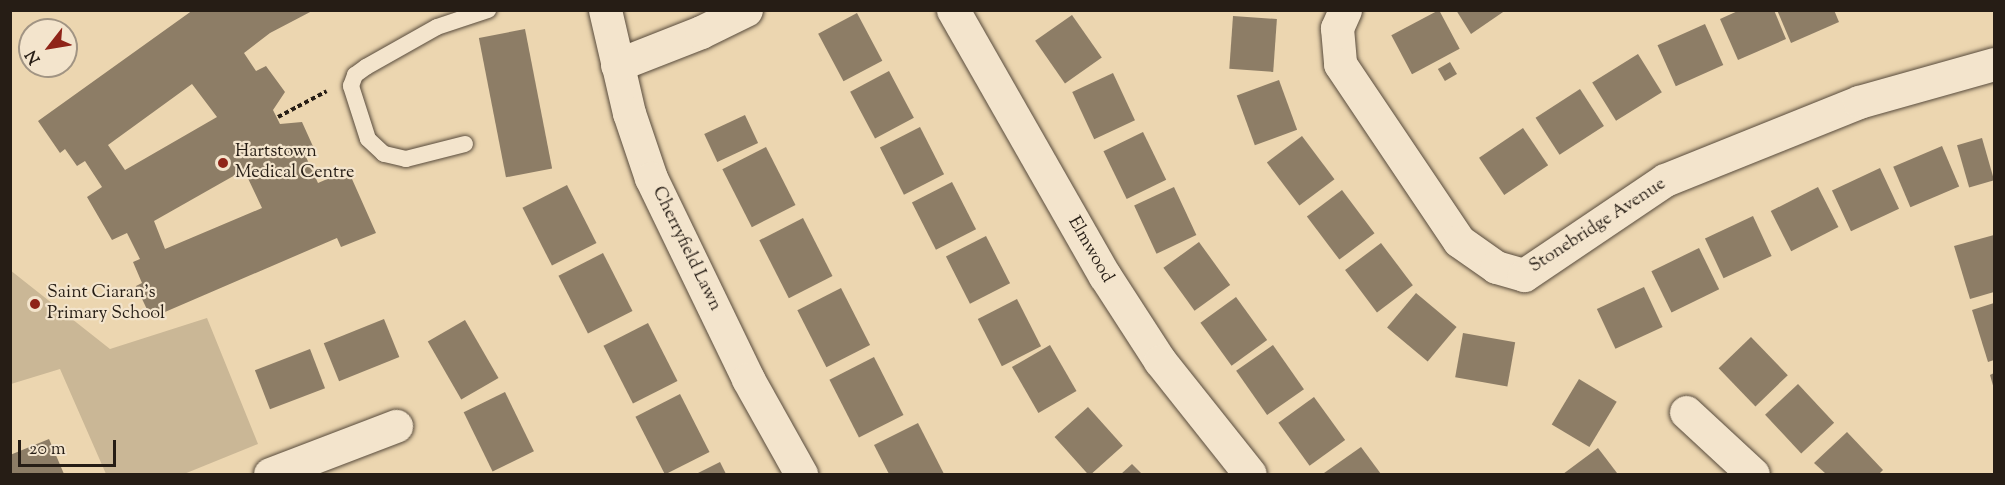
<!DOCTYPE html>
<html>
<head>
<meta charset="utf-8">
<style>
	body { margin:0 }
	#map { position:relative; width:2005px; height:485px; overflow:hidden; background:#ecd6b0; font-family:"Sorts Mill Goudy",serif }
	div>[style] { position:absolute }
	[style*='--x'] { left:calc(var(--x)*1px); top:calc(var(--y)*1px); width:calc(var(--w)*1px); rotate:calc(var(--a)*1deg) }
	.green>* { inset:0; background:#cab796 }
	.building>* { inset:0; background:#8d7d66; transform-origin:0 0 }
	.path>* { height:4px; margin-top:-2px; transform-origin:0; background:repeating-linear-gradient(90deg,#261d15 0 4.5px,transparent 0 7.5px) }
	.roads { filter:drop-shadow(0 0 2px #584b3c) drop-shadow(0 0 2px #584b3c) }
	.service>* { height:16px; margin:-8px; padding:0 8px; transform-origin:8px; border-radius:8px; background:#f3e4cc }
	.minor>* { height:33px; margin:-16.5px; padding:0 16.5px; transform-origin:16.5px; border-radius:16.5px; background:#f3e4cc }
	.dots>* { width:16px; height:16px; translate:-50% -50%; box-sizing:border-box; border:3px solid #f3e4cc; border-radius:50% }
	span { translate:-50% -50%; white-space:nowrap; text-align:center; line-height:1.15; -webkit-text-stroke:4.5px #f3e4cc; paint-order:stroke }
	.poi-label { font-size:18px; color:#261d15 }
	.left { translate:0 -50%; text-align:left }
	.street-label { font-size:18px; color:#261d15 }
	.frame { position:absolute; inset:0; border:12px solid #261d15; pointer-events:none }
	.north { position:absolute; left:18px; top:18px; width:60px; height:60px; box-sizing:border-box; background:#f3e4cc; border:2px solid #a19483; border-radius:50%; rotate:239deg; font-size:16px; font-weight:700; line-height:24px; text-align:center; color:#261d15 }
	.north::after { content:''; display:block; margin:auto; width:21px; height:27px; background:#8f2418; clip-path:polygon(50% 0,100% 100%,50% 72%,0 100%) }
	.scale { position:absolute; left:18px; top:440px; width:98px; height:27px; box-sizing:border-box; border:3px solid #261d15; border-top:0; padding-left:8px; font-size:18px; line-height:21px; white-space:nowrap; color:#261d15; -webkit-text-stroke:4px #f3e4cc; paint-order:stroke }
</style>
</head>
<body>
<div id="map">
	<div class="green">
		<div style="clip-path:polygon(10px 270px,110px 349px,207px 318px,258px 444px,184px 474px,106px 474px,60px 369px,11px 384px)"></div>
	</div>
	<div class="building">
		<div style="clip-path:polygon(evenodd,193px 10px,314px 10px,270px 33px,244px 53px,256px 71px,266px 66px,285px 92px,273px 110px,280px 124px,302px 122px,316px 153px,306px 157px,318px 183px,348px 170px,376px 233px,341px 247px,337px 238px,151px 318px,136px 286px,142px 283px,133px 262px,140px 259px,127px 233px,112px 240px,87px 197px,102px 187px,85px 161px,77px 166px,65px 149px,60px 153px,38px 121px,193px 10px,192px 84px,217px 117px,125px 170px,108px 145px,192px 84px,193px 10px,244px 170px,262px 208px,165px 249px,154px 221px,244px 170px)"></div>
		<div style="left:1439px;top:10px;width:44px;height:54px;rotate:62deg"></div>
		<div style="clip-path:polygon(1456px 10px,1506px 10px,1471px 34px)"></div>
		<div style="clip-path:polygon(1740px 10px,1774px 10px,1786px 39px,1738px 60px,1720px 19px)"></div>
		<div style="clip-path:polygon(1777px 10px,1834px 10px,1839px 22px,1791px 43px)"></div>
		<div style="left:857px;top:13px;width:54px;height:44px;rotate:62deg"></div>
		<div style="left:1072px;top:15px;width:52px;height:45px;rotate:55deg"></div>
		<div style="left:1233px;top:16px;width:44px;height:53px;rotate:4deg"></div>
		<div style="left:1705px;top:24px;width:45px;height:52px;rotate:66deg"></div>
		<div style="left:525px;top:29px;width:142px;height:47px;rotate:79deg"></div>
		<div style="left:1638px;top:54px;width:45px;height:54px;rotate:58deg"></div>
		<div style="left:1450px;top:62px;width:14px;height:14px;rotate:60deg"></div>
		<div style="left:889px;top:71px;width:53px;height:44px;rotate:62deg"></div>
		<div style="left:1113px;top:73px;width:52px;height:45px;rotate:65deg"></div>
		<div style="left:1279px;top:80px;width:53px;height:45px;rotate:70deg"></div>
		<div style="left:1580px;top:89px;width:44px;height:53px;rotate:57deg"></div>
		<div style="left:745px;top:115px;width:31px;height:45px;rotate:65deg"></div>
		<div style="left:920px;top:127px;width:53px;height:45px;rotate:63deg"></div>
		<div style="left:1523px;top:128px;width:45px;height:53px;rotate:56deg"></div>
		<div style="left:1143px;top:132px;width:53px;height:44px;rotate:64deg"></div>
		<div style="left:1302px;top:136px;width:54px;height:44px;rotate:53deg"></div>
		<div style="left:1982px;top:138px;width:44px;height:26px;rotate:74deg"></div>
		<div style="left:1942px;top:146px;width:44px;height:53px;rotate:67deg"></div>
		<div style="left:766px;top:147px;width:65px;height:49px;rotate:63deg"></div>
		<div style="left:1880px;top:168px;width:45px;height:53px;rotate:65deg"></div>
		<div style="left:952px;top:182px;width:53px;height:45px;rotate:63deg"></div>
		<div style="left:567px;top:185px;width:65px;height:50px;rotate:63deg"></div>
		<div style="left:1174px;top:187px;width:53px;height:44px;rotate:65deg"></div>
		<div style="left:1818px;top:187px;width:45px;height:53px;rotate:63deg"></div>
		<div style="left:1342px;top:190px;width:54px;height:44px;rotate:53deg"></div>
		<div style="left:1753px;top:216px;width:44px;height:53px;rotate:65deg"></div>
		<div style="left:803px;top:218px;width:65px;height:49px;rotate:63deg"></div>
		<div style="clip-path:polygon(1994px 235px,1994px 292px,1970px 299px,1954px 246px)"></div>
		<div style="left:986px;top:236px;width:53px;height:45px;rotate:63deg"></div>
		<div style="left:1199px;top:242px;width:53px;height:44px;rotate:54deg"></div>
		<div style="left:1381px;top:243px;width:53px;height:45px;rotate:53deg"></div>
		<div style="left:1699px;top:248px;width:46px;height:53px;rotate:64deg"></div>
		<div style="left:603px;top:253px;width:65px;height:50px;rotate:63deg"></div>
		<div style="left:1644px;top:287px;width:44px;height:52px;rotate:65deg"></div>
		<div style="left:841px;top:288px;width:64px;height:49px;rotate:63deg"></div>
		<div style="left:1416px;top:293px;width:53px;height:45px;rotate:40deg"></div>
		<div style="left:1236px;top:297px;width:53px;height:44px;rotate:54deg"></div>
		<div style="left:1017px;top:299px;width:53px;height:44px;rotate:63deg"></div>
		<div style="clip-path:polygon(1994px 303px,1994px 360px,1988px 362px,1972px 310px)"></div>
		<div style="left:384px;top:319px;width:41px;height:65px;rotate:68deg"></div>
		<div style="left:465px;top:320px;width:67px;height:43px;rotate:60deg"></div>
		<div style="left:648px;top:323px;width:65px;height:50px;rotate:63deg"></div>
		<div style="left:1463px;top:333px;width:53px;height:45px;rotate:10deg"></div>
		<div style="left:1751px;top:337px;width:53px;height:45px;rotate:46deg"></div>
		<div style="left:1050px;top:345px;width:53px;height:44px;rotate:60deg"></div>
		<div style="left:1273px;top:345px;width:54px;height:45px;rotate:55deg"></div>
		<div style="left:310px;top:349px;width:42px;height:59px;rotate:69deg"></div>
		<div style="left:874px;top:357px;width:65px;height:50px;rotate:63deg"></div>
		<div style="clip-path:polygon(1994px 373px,1994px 389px,1990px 375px)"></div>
		<div style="left:1579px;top:379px;width:44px;height:53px;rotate:31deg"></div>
		<div style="left:1798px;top:384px;width:53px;height:45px;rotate:47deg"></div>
		<div style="left:505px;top:392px;width:66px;height:46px;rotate:64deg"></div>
		<div style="left:680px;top:394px;width:65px;height:50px;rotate:63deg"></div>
		<div style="left:1314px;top:397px;width:53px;height:44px;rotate:54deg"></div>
		<div style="left:1088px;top:407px;width:52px;height:45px;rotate:48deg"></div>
		<div style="clip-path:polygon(918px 423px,944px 474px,889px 474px,874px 445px)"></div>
		<div style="clip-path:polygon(1847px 432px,1883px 470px,1879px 474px,1826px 474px,1814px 463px)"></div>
		<div style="clip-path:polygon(49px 439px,64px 474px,10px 474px,10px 455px)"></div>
		<div style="clip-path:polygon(1361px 447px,1381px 474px,1325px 474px,1324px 473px)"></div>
		<div style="clip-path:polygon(1598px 448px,1617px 473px,1563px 474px)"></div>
		<div style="clip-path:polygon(720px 462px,726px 474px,696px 474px)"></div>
		<div style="clip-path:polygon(1132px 464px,1142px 474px,1121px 474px)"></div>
	</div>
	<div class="path">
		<div style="--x:278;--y:117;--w:55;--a:-28"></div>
	</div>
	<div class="roads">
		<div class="service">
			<div style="--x:465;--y:144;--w:61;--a:165.7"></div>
			<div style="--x:406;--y:159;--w:23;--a:-167"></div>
			<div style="--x:384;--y:154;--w:22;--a:-137"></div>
			<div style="--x:368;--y:139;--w:56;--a:-107.8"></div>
			<div style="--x:351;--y:86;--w:12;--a:-70"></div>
			<div style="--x:355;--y:75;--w:14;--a:-36"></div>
			<div style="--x:366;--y:67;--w:81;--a:-29.4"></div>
			<div style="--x:437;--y:27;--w:54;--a:-18.4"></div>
		</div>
		<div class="minor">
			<div style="--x:605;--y:10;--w:106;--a:76.9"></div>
			<div style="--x:629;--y:113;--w:69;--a:71.3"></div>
			<div style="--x:651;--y:178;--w:223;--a:64.2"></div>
			<div style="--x:748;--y:379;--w:109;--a:60.8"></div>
			<div style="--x:953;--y:10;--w:306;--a:60.3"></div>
			<div style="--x:1105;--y:276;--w:101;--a:57.1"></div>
			<div style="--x:1160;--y:361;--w:144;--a:51.5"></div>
			<div style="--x:1345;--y:10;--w:20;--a:114"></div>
			<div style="--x:1337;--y:28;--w:36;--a:85"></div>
			<div style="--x:1340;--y:64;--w:213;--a:56.1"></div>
			<div style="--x:1459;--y:241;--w:45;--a:35.1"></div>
			<div style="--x:1496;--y:267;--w:29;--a:16"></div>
			<div style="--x:1524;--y:275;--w:170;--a:-34"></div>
			<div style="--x:1665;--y:180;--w:209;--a:-21.9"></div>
			<div style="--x:1859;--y:102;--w:140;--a:-15.7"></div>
			<div style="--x:617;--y:65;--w:90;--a:-21.4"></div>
			<div style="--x:701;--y:32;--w:50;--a:-26.1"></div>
			<div style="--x:1686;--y:412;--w:91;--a:42.8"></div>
			<div style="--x:270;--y:474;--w:135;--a:-20.9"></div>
		</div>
	</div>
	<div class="dots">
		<div style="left:223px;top:163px;background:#8f2418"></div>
		<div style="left:35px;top:304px;background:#8f2418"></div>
	</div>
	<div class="poi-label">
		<span class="left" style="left:235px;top:163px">Hartstown<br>Medical Centre</span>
		<span class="left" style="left:47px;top:304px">Saint Ciaran's<br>Primary School</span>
	</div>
	<div class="street-label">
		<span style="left:1598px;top:226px;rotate:-33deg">Stonebridge Avenue</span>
		<span style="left:686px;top:249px;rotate:64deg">Cherryfield Lawn</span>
		<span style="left:1090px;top:250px;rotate:60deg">Elmwood</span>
	</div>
	<div class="frame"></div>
	<div class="north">N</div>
	<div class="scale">20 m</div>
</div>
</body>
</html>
